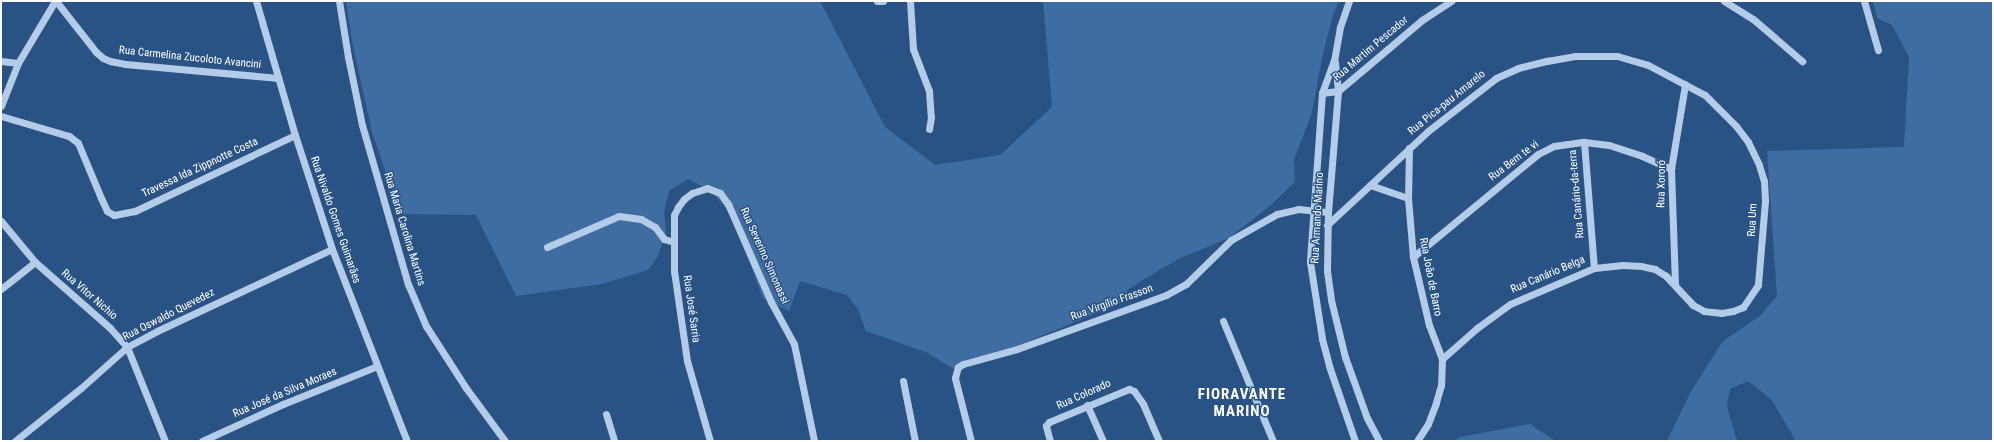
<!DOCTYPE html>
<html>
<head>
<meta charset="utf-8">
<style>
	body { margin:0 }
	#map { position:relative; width:1994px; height:442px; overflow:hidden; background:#2a5385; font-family:"Roboto Condensed",sans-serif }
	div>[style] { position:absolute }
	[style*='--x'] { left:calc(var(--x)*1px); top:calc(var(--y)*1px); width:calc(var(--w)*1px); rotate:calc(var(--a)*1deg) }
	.green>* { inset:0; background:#3f6da1 }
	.minor>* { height:7px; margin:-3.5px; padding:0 3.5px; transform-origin:3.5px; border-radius:3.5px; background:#b4cce7 }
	span { translate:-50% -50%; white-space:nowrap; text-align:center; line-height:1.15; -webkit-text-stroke:3px #2a5385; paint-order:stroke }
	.street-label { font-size:11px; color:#fff }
	.district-label { font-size:15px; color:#fff; font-weight:700; letter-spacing:1px }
	.frame { position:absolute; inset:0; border:2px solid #fff; pointer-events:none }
</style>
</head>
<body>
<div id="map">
	<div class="green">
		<div style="clip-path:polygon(346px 1px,820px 1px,885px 127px,935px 165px,1000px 155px,1052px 107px,1043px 1px,1339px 1px,1333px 15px,1323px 54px,1311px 116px,1294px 159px,1295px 182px,1272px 204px,1229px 238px,1178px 259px,1128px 289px,1123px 302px,957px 371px,928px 353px,866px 331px,858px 309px,847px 295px,800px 281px,789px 311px,763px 298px,732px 215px,711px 191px,688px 179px,669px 191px,664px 212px,666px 232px,658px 256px,648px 270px,602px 284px,516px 296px,476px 215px,400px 214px,372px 132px,352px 42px)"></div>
		<div style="clip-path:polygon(1873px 1px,1993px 1px,1993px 441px,1796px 441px,1771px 399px,1748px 381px,1730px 389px,1727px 406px,1737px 441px,1667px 441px,1690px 393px,1723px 341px,1760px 316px,1777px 296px,1767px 151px,1904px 147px,1909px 57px,1892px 25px,1877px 18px)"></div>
		<div style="clip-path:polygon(1530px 424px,1555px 441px,1454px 441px,1460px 437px)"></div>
	</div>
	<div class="minor">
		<div style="--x:56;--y:1;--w:65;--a:51.9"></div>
		<div style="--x:96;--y:52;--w:9;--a:41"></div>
		<div style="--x:103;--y:58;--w:8;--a:23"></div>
		<div style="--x:110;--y:61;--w:15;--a:11"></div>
		<div style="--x:125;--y:64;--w:154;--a:5.2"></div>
		<div style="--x:256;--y:1;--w:140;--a:73.8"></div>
		<div style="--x:295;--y:135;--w:120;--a:72"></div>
		<div style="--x:332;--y:249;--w:206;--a:68.7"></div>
		<div style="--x:339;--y:1;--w:57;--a:80.9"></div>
		<div style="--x:348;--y:57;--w:69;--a:78.4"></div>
		<div style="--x:362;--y:125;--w:166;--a:73.9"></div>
		<div style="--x:408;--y:284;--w:46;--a:66.8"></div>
		<div style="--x:426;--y:326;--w:74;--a:57.2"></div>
		<div style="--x:466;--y:388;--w:66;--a:53.7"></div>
		<div style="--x:877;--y:1;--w:6;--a:0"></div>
		<div style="--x:910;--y:1;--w:48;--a:86.4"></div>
		<div style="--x:913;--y:49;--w:45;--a:69.1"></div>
		<div style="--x:929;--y:91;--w:26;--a:86"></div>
		<div style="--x:931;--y:117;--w:12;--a:99"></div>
		<div style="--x:1349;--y:1;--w:28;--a:109"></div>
		<div style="--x:1340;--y:27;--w:34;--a:100"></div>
		<div style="--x:1334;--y:60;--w:35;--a:110"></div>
		<div style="--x:1322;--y:93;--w:169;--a:94.1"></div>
		<div style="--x:1310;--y:262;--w:78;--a:81.1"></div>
		<div style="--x:1322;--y:339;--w:28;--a:75"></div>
		<div style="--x:1329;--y:366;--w:79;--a:70.9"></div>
		<div style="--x:1724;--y:1;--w:34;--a:32"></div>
		<div style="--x:1753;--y:19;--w:65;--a:40.6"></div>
		<div style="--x:1864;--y:1;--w:51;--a:74.1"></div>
		<div style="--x:1;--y:61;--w:17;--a:7"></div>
		<div style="--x:1335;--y:62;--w:29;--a:84"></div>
		<div style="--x:1338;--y:91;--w:121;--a:94.7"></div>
		<div style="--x:1328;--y:212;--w:59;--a:91"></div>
		<div style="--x:1327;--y:271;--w:29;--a:82"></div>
		<div style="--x:1331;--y:300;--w:59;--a:76.2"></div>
		<div style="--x:1345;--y:357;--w:65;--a:70.2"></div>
		<div style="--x:1367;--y:418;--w:26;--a:62"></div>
		<div style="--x:1322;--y:93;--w:16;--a:-7"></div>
		<div style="--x:1338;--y:91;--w:110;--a:-40.2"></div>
		<div style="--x:1422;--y:20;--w:35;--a:-33"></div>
		<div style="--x:1;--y:106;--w:46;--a:-68.4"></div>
		<div style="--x:18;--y:63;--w:72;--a:-59.2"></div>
		<div style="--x:1;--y:116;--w:71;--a:16.4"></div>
		<div style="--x:69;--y:136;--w:11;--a:38"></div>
		<div style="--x:78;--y:143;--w:60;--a:67.3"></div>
		<div style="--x:101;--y:198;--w:14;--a:65"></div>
		<div style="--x:107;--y:211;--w:8;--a:30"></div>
		<div style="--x:114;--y:215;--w:21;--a:-11"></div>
		<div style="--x:135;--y:211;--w:177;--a:-25.4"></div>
		<div style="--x:1584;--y:142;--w:126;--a:85.5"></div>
		<div style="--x:1409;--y:148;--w:50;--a:91.1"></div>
		<div style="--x:1408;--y:198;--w:59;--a:85.2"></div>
		<div style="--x:1413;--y:257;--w:70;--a:76.8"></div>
		<div style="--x:1429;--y:325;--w:36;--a:69"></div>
		<div style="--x:1442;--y:359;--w:26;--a:92"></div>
		<div style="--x:1441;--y:385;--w:19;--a:106"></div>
		<div style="--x:1436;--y:403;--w:22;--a:111"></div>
		<div style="--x:1428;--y:424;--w:20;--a:123"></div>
		<div style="--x:1370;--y:185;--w:40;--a:18.9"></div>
		<div style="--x:1;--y:221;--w:53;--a:50.3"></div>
		<div style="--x:35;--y:262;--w:100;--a:41.3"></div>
		<div style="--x:110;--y:328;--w:25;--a:48"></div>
		<div style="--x:127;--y:347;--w:101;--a:68"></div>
		<div style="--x:1327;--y:225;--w:138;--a:-42.9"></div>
		<div style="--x:1428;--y:131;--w:86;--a:-37.9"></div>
		<div style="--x:1496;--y:78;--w:24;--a:-24"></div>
		<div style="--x:1518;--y:68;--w:30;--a:-14"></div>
		<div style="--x:1547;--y:61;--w:28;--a:-10"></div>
		<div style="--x:1575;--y:56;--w:42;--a:0"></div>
		<div style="--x:1617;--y:56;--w:32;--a:16"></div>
		<div style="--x:1648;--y:65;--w:64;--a:27.8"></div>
		<div style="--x:1705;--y:95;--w:44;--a:45"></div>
		<div style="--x:1736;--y:126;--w:20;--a:53"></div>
		<div style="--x:1748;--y:142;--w:25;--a:64"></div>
		<div style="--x:1759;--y:165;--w:17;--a:73"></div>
		<div style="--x:1764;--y:181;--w:20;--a:87"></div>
		<div style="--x:1765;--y:201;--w:84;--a:94.8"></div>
		<div style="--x:1758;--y:285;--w:27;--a:124"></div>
		<div style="--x:1743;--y:307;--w:11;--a:158"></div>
		<div style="--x:1733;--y:311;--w:11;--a:170"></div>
		<div style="--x:1722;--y:313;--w:18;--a:-174"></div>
		<div style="--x:1704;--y:311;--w:13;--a:-151"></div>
		<div style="--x:1693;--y:305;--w:40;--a:-133"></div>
		<div style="--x:1666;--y:276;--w:13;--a:-148"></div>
		<div style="--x:1655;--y:269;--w:14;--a:-168"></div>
		<div style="--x:1641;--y:266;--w:18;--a:-177"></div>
		<div style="--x:1623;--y:265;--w:29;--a:174"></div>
		<div style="--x:1594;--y:268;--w:91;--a:156.8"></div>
		<div style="--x:1510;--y:304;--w:41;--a:144"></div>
		<div style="--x:1477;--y:328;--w:47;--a:138.5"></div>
		<div style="--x:547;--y:247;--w:78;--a:-23.3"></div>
		<div style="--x:619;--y:216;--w:22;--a:8"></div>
		<div style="--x:641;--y:219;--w:16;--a:30"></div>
		<div style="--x:655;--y:227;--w:15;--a:53"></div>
		<div style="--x:664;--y:239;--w:10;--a:17"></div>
		<div style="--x:1413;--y:257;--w:162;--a:-39.5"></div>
		<div style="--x:1538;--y:154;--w:18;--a:-27"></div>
		<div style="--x:1554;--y:146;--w:30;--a:-8"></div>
		<div style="--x:1584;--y:142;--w:25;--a:7"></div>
		<div style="--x:1609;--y:145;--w:35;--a:18"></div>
		<div style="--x:1642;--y:156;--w:32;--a:24"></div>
		<div style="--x:1675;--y:284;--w:115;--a:-92"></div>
		<div style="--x:1671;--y:169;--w:86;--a:-80.6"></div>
		<div style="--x:1;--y:289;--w:43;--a:-38.5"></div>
		<div style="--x:1223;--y:321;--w:130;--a:67.4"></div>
		<div style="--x:903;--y:381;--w:61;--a:78.7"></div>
		<div style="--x:1087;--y:405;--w:39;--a:66"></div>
		<div style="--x:606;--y:414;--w:28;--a:73"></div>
		<div style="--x:15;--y:441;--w:85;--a:-38.8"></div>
		<div style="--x:81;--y:388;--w:62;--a:-41.7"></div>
		<div style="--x:127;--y:347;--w:34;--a:-28"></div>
		<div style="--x:157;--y:331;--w:193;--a:-25.1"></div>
		<div style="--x:202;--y:441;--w:89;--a:-24.6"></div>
		<div style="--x:283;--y:404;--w:101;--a:-22"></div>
		<div style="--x:710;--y:441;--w:83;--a:-106"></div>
		<div style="--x:687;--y:361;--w:91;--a:-98.2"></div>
		<div style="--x:674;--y:271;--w:56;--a:-90"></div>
		<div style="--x:674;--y:215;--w:9;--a:-63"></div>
		<div style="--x:678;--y:207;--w:10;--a:-53"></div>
		<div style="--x:684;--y:199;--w:10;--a:-37"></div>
		<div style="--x:692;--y:193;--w:16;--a:-18"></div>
		<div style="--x:707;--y:188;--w:14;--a:21"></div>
		<div style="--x:720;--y:193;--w:14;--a:54"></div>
		<div style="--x:728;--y:204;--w:107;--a:66.3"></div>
		<div style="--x:771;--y:302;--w:48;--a:61.3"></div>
		<div style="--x:794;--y:344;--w:99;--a:78.3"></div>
		<div style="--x:971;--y:441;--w:65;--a:-104.3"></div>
		<div style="--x:955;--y:378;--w:11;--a:-75"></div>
		<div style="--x:958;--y:367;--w:6;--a:-31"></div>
		<div style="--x:963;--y:364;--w:56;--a:-15.5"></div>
		<div style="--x:1017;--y:349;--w:158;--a:-19.9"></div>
		<div style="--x:1166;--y:295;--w:23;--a:-29"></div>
		<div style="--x:1186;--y:284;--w:63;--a:-44.4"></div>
		<div style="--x:1231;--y:240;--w:53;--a:-29.5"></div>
		<div style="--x:1277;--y:214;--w:22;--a:-13"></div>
		<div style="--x:1298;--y:209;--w:30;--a:6"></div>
		<div style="--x:1050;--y:441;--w:16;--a:-105"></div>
		<div style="--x:1046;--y:426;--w:5;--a:-53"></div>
		<div style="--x:1049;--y:422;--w:87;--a:-22.4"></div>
		<div style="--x:1129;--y:389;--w:5;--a:22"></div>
		<div style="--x:1134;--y:391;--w:16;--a:55"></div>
		<div style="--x:1143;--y:404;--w:40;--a:66.6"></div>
	</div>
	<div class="street-label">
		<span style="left:1371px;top:49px;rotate:-40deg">Rua Martim Pescador</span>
		<span style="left:190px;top:58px;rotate:6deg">Rua Carmelina Zucoloto Avancini</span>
		<span style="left:1447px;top:103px;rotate:-39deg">Rua Pica-pau Amarelo</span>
		<span style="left:1514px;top:161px;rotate:-37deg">Rua Bem te vi</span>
		<span style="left:200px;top:168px;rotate:-25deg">Travessa Ida Zippnotte Costa</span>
		<span style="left:1662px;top:184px;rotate:-89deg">Rua Xororó</span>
		<span style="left:1577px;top:194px;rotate:-95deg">Rua Canário-da-terra</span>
		<span style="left:1318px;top:218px;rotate:-87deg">Rua Armando Marino</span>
		<span style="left:335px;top:220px;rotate:71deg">Rua Nivaldo Gomes Guimarães</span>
		<span style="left:1753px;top:220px;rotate:-87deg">Rua Um</span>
		<span style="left:404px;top:229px;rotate:73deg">Rua Maria Carolina Martins</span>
		<span style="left:764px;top:256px;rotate:66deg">Rua Severino Simonassi</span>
		<span style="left:1548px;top:275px;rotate:-23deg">Rua Canário Belga</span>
		<span style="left:1430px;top:277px;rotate:79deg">Rua João de Barro</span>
		<span style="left:89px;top:295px;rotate:41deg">Rua Vitor Nichio</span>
		<span style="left:1112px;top:303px;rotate:-20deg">Rua Virgílio Frasson</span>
		<span style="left:691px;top:309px;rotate:82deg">Rua José Sarria</span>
		<span style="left:169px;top:315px;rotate:-27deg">Rua Oswaldo Quevedez</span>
		<span style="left:285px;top:393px;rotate:-23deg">Rua José da Silva Moraes</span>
		<span style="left:1084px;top:395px;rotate:-24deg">Rua Colorado</span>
	</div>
	<div class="district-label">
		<span style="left:1242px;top:403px">FIORAVANTE<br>MARINO</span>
	</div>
	<div class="frame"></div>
</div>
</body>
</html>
